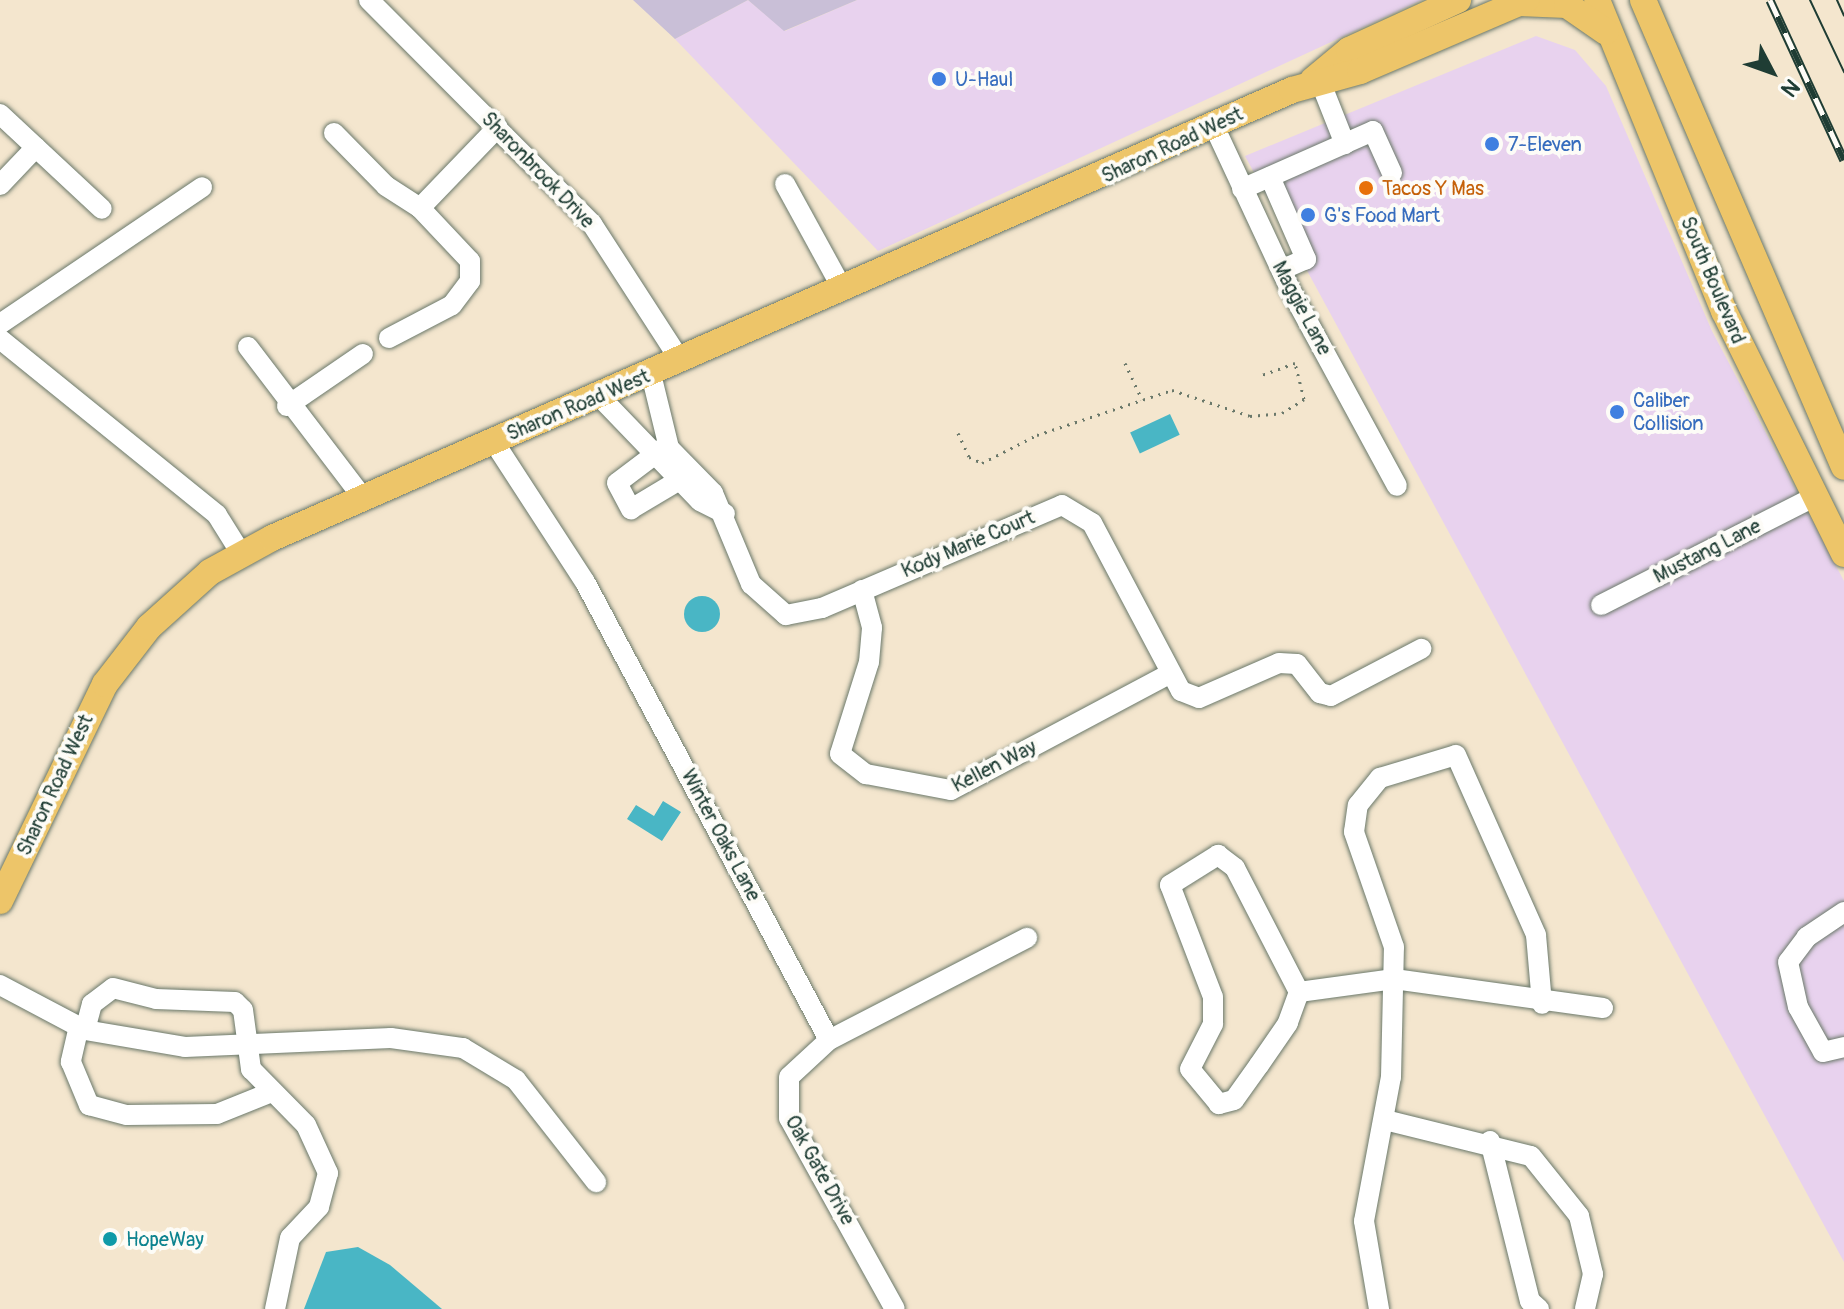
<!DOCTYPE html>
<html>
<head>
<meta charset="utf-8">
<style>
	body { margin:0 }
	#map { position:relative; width:1844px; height:1309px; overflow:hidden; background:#f4e6ce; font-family:Pangolin,sans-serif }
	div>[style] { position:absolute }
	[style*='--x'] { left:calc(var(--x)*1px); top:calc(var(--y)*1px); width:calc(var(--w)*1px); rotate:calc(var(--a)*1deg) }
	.built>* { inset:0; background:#e8d2ee }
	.industrial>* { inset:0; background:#c9bfd7 }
	.water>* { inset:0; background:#49b6c5; transform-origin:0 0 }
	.round { border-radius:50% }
	.path>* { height:3px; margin-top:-1.5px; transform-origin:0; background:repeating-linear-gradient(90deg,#6a786a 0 2px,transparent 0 8px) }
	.roads { filter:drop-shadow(0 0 2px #6a786a) drop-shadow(0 0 2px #6a786a) }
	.minor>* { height:20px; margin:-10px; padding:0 10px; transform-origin:10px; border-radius:10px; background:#fff }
	.major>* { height:26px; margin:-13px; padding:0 13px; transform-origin:13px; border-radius:13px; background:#edc569 }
	.tram>* { height:2px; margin:-1px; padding:0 1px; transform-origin:1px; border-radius:1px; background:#1f3d34 }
	.rail>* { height:9px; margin-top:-4.5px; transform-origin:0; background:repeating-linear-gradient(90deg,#fdfcf7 0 18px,#1f3d34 0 36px); box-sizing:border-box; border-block:2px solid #1f3d34 }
	.dots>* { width:22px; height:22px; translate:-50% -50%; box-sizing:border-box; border:4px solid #fdfcf7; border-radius:50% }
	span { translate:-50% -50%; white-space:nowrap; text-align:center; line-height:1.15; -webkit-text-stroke:8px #fdfcf7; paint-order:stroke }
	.shop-label { font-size:20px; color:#366cbe }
	.left { translate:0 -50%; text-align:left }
	.street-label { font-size:20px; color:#1f3d34 }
	.food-label { font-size:20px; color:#c56008 }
	.culture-label { font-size:20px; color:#0d838f }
	.north { position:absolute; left:1732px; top:32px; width:80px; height:80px; -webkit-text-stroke:6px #fdfcf7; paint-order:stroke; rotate:131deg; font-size:22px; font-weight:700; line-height:32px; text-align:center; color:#1f3d34 }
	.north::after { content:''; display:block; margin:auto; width:28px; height:36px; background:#1f3d34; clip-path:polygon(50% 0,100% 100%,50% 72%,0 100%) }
</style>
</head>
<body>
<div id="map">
	<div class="built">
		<div style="clip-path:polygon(748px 0,785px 31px,857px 0,1422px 0,878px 251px,675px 39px)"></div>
		<div style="clip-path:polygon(1536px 36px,1575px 50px,1606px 86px,1712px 331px,1844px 581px,1844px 1262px,1245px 156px)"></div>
	</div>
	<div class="industrial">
		<div style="clip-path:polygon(633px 0,857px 0,784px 31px,748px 0,675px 39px)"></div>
	</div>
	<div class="water">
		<div style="left:1170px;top:414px;width:23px;height:44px;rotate:65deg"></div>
		<div class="round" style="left:684px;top:596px;width:36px;height:36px"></div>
		<div style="clip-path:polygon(663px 801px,681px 812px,662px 841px,627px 819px,636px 805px,654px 816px)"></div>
		<div style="clip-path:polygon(358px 1247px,390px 1265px,442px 1309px,304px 1309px,326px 1252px)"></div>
	</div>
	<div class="path">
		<div style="--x:1125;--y:363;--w:40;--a:65"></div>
		<div style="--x:958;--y:433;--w:26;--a:65"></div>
		<div style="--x:969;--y:457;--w:14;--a:25"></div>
		<div style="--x:982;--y:463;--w:62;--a:-27"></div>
		<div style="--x:1037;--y:435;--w:142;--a:-18.4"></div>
		<div style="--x:1172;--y:390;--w:82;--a:18.4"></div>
		<div style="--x:1250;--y:416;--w:32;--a:-5"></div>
		<div style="--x:1282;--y:413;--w:26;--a:-32"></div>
		<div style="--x:1304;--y:399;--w:37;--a:-104"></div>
		<div style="--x:1295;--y:363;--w:37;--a:160"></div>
	</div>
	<div class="roads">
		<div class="minor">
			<div style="--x:369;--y:0;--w:316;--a:45.1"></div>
			<div style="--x:592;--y:224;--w:162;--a:57.1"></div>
			<div style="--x:1320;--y:81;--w:68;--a:68.4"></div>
			<div style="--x:0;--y:114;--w:139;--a:43"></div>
			<div style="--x:1214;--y:126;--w:178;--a:65"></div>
			<div style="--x:1289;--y:287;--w:226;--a:61.5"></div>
			<div style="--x:334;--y:133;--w:74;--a:45.5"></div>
			<div style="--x:386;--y:186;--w:40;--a:32.9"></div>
			<div style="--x:1270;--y:177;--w:90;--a:66.3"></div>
			<div style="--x:1306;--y:259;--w:27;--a:156"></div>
			<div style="--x:785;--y:184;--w:121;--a:61.3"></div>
			<div style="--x:0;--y:185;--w:52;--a:-46.5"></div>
			<div style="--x:1242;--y:189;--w:143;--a:-23.9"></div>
			<div style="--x:1373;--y:131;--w:46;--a:65.7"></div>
			<div style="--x:0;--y:324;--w:244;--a:-34.1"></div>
			<div style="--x:389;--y:338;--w:71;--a:-27.6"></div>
			<div style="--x:452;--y:305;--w:30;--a:-53"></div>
			<div style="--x:470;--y:281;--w:20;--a:-90"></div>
			<div style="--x:470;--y:261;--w:73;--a:-133.3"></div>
			<div style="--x:420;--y:208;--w:112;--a:-46.1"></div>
			<div style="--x:0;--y:339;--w:279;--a:39"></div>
			<div style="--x:217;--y:515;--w:47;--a:58"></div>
			<div style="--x:248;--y:347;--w:190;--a:52.7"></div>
			<div style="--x:651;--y:374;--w:76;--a:76.3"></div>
			<div style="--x:669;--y:448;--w:63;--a:45.6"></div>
			<div style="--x:713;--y:493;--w:99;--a:67.3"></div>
			<div style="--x:751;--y:584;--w:47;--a:41.5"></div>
			<div style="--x:786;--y:615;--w:37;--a:-11"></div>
			<div style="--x:822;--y:608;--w:261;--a:-23.2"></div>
			<div style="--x:1062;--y:505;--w:35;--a:31"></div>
			<div style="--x:1092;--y:523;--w:190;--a:62.1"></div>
			<div style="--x:1181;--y:691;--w:19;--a:21"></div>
			<div style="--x:1199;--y:698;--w:87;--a:-23.6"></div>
			<div style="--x:1279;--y:663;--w:18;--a:3"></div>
			<div style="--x:1297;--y:664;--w:37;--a:52"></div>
			<div style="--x:1320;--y:693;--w:11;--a:15"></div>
			<div style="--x:1331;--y:696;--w:102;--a:-27.6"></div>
			<div style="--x:600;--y:397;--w:144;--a:46.1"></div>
			<div style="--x:700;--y:501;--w:28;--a:27"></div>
			<div style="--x:287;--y:406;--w:92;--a:-34.4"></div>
			<div style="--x:494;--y:442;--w:167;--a:57"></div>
			<div style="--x:585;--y:582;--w:519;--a:61.95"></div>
			<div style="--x:829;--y:1040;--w:223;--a:-27.3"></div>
			<div style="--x:666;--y:446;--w:61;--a:142.9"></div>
			<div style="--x:617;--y:483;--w:30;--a:62"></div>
			<div style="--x:631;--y:509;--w:66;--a:-30.8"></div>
			<div style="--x:862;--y:590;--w:39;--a:75"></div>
			<div style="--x:872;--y:628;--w:34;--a:95"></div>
			<div style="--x:869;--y:662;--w:96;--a:107.5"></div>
			<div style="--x:840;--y:754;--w:33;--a:38"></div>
			<div style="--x:866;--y:774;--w:86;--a:10.7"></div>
			<div style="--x:951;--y:790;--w:245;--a:-28"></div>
			<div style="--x:1601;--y:605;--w:239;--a:-26.9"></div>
			<div style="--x:1844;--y:912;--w:45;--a:146"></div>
			<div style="--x:1807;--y:937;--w:31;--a:127"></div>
			<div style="--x:1788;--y:962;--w:46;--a:77.5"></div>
			<div style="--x:1798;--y:1007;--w:51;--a:60.9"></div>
			<div style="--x:1823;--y:1052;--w:22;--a:-13"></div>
			<div style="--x:0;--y:985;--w:96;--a:27.9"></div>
			<div style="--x:85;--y:1030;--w:101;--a:9.6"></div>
			<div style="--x:185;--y:1047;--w:206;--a:-2.5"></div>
			<div style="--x:391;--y:1038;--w:73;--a:7.9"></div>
			<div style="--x:463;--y:1048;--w:62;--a:31.1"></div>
			<div style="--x:516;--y:1080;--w:130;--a:51.9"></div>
			<div style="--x:1299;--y:992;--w:33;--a:110"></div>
			<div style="--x:1288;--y:1023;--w:51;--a:124.6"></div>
			<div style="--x:1259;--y:1065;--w:43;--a:125.5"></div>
			<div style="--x:1234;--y:1100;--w:16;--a:165"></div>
			<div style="--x:1219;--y:1104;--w:45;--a:-129.6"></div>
			<div style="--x:1190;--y:1069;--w:51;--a:-62.9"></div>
			<div style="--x:1213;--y:1024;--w:27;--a:-90"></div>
			<div style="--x:1213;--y:997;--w:120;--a:-111"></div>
			<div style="--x:1170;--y:885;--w:57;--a:-32"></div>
			<div style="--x:1218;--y:855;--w:21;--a:37"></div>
			<div style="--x:1235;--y:868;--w:140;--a:62.7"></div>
			<div style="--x:1299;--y:992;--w:96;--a:-7.8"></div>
			<div style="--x:1394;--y:979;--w:211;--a:7.9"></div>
			<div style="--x:79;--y:1026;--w:37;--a:103"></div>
			<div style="--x:71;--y:1062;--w:47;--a:67.3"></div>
			<div style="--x:89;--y:1105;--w:39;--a:15"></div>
			<div style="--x:127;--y:1115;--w:90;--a:-0.6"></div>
			<div style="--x:217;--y:1114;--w:59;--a:-21.8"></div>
			<div style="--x:85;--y:1030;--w:27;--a:-75"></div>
			<div style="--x:92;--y:1004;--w:26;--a:-37"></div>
			<div style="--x:113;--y:988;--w:44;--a:14.3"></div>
			<div style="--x:156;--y:999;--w:79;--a:2.2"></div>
			<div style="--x:235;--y:1002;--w:11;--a:45"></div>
			<div style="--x:243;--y:1010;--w:60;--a:82.3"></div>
			<div style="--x:251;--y:1069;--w:78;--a:45.5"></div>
			<div style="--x:306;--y:1125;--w:53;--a:65.4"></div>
			<div style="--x:328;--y:1173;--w:35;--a:105"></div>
			<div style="--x:319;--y:1207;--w:42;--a:133.1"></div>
			<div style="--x:290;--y:1238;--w:73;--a:101.9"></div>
			<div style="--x:829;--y:1040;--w:54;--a:137.2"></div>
			<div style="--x:789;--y:1077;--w:41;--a:90"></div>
			<div style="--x:789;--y:1118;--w:218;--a:61"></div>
			<div style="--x:1385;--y:1120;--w:150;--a:13.9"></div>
			<div style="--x:1531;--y:1156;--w:77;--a:51.3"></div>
			<div style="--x:1579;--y:1216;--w:60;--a:76.4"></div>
			<div style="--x:1593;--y:1274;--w:36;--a:103"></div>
			<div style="--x:1490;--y:1141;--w:165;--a:76"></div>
			<div style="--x:1530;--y:1301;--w:12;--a:42"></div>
			<div style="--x:1379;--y:1309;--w:89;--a:-99.7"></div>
			<div style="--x:1364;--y:1221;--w:147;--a:-79.4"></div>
			<div style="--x:1391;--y:1077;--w:130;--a:-88.7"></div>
			<div style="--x:1394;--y:947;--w:122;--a:-109.2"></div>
			<div style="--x:1354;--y:832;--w:27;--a:-82"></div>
			<div style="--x:1358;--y:805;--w:35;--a:-51"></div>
			<div style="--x:1380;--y:778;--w:79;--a:-16.8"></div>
			<div style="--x:1456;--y:755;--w:197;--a:66"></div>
			<div style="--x:1536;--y:935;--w:69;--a:85"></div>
		</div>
		<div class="major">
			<div style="--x:1597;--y:0;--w:336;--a:67.8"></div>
			<div style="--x:1724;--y:311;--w:271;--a:63.7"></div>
			<div style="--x:1643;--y:0;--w:508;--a:66.71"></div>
			<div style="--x:1519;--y:3;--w:48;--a:2.4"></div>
			<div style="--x:1567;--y:5;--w:47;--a:34.7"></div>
			<div style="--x:1313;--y:80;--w:47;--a:-39.8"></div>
			<div style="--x:1349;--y:50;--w:120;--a:-24.6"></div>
			<div style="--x:0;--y:901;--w:241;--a:-64.2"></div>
			<div style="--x:105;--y:684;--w:72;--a:-52.3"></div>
			<div style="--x:149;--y:627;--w:82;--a:-42"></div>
			<div style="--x:210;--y:572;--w:71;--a:-28.7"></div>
			<div style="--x:272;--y:538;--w:1114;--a:-23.71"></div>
			<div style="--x:1292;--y:90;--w:71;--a:-15.6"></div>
			<div style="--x:1360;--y:71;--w:181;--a:-23.2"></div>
		</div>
	</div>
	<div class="tram">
		<div style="--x:1810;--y:0;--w:80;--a:64.7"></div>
		<div style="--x:1837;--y:0;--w:17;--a:66"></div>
	</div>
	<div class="rail">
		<div style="--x:1770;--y:0;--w:176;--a:65.2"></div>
	</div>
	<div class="dots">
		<div style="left:939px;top:79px;background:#3f7fe0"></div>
		<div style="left:1492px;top:144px;background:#3f7fe0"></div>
		<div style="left:1366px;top:188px;background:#e8710a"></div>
		<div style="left:1308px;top:215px;background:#3f7fe0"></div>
		<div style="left:1617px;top:412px;background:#3f7fe0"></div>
		<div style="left:110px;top:1239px;background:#0f9aa8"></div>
	</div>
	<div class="shop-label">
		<span class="left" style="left:955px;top:79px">U-Haul</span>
		<span class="left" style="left:1508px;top:144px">7-Eleven</span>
		<span class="left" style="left:1324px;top:215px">G's Food Mart</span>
		<span class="left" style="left:1633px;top:412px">Caliber<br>Collision</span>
	</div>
	<div class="street-label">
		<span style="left:1172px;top:145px;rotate:-25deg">Sharon Road West</span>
		<span style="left:538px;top:170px;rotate:46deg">Sharonbrook Drive</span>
		<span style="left:1713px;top:280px;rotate:67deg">South Boulevard</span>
		<span style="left:1302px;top:308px;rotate:62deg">Maggie Lane</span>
		<span style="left:578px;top:405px;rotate:-23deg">Sharon Road West</span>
		<span style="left:968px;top:544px;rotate:-23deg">Kody Marie Court</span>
		<span style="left:1707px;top:551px;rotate:-27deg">Mustang Lane</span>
		<span style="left:994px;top:766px;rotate:-27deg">Kellen Way</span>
		<span style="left:55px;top:785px;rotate:-65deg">Sharon Road West</span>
		<span style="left:721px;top:835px;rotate:62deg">Winter Oaks Lane</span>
		<span style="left:820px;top:1170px;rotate:61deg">Oak Gate Drive</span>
	</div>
	<div class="food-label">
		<span class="left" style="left:1382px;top:188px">Tacos Y Mas</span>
	</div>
	<div class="culture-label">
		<span class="left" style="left:126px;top:1239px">HopeWay</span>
	</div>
	<div class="north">N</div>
</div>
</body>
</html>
